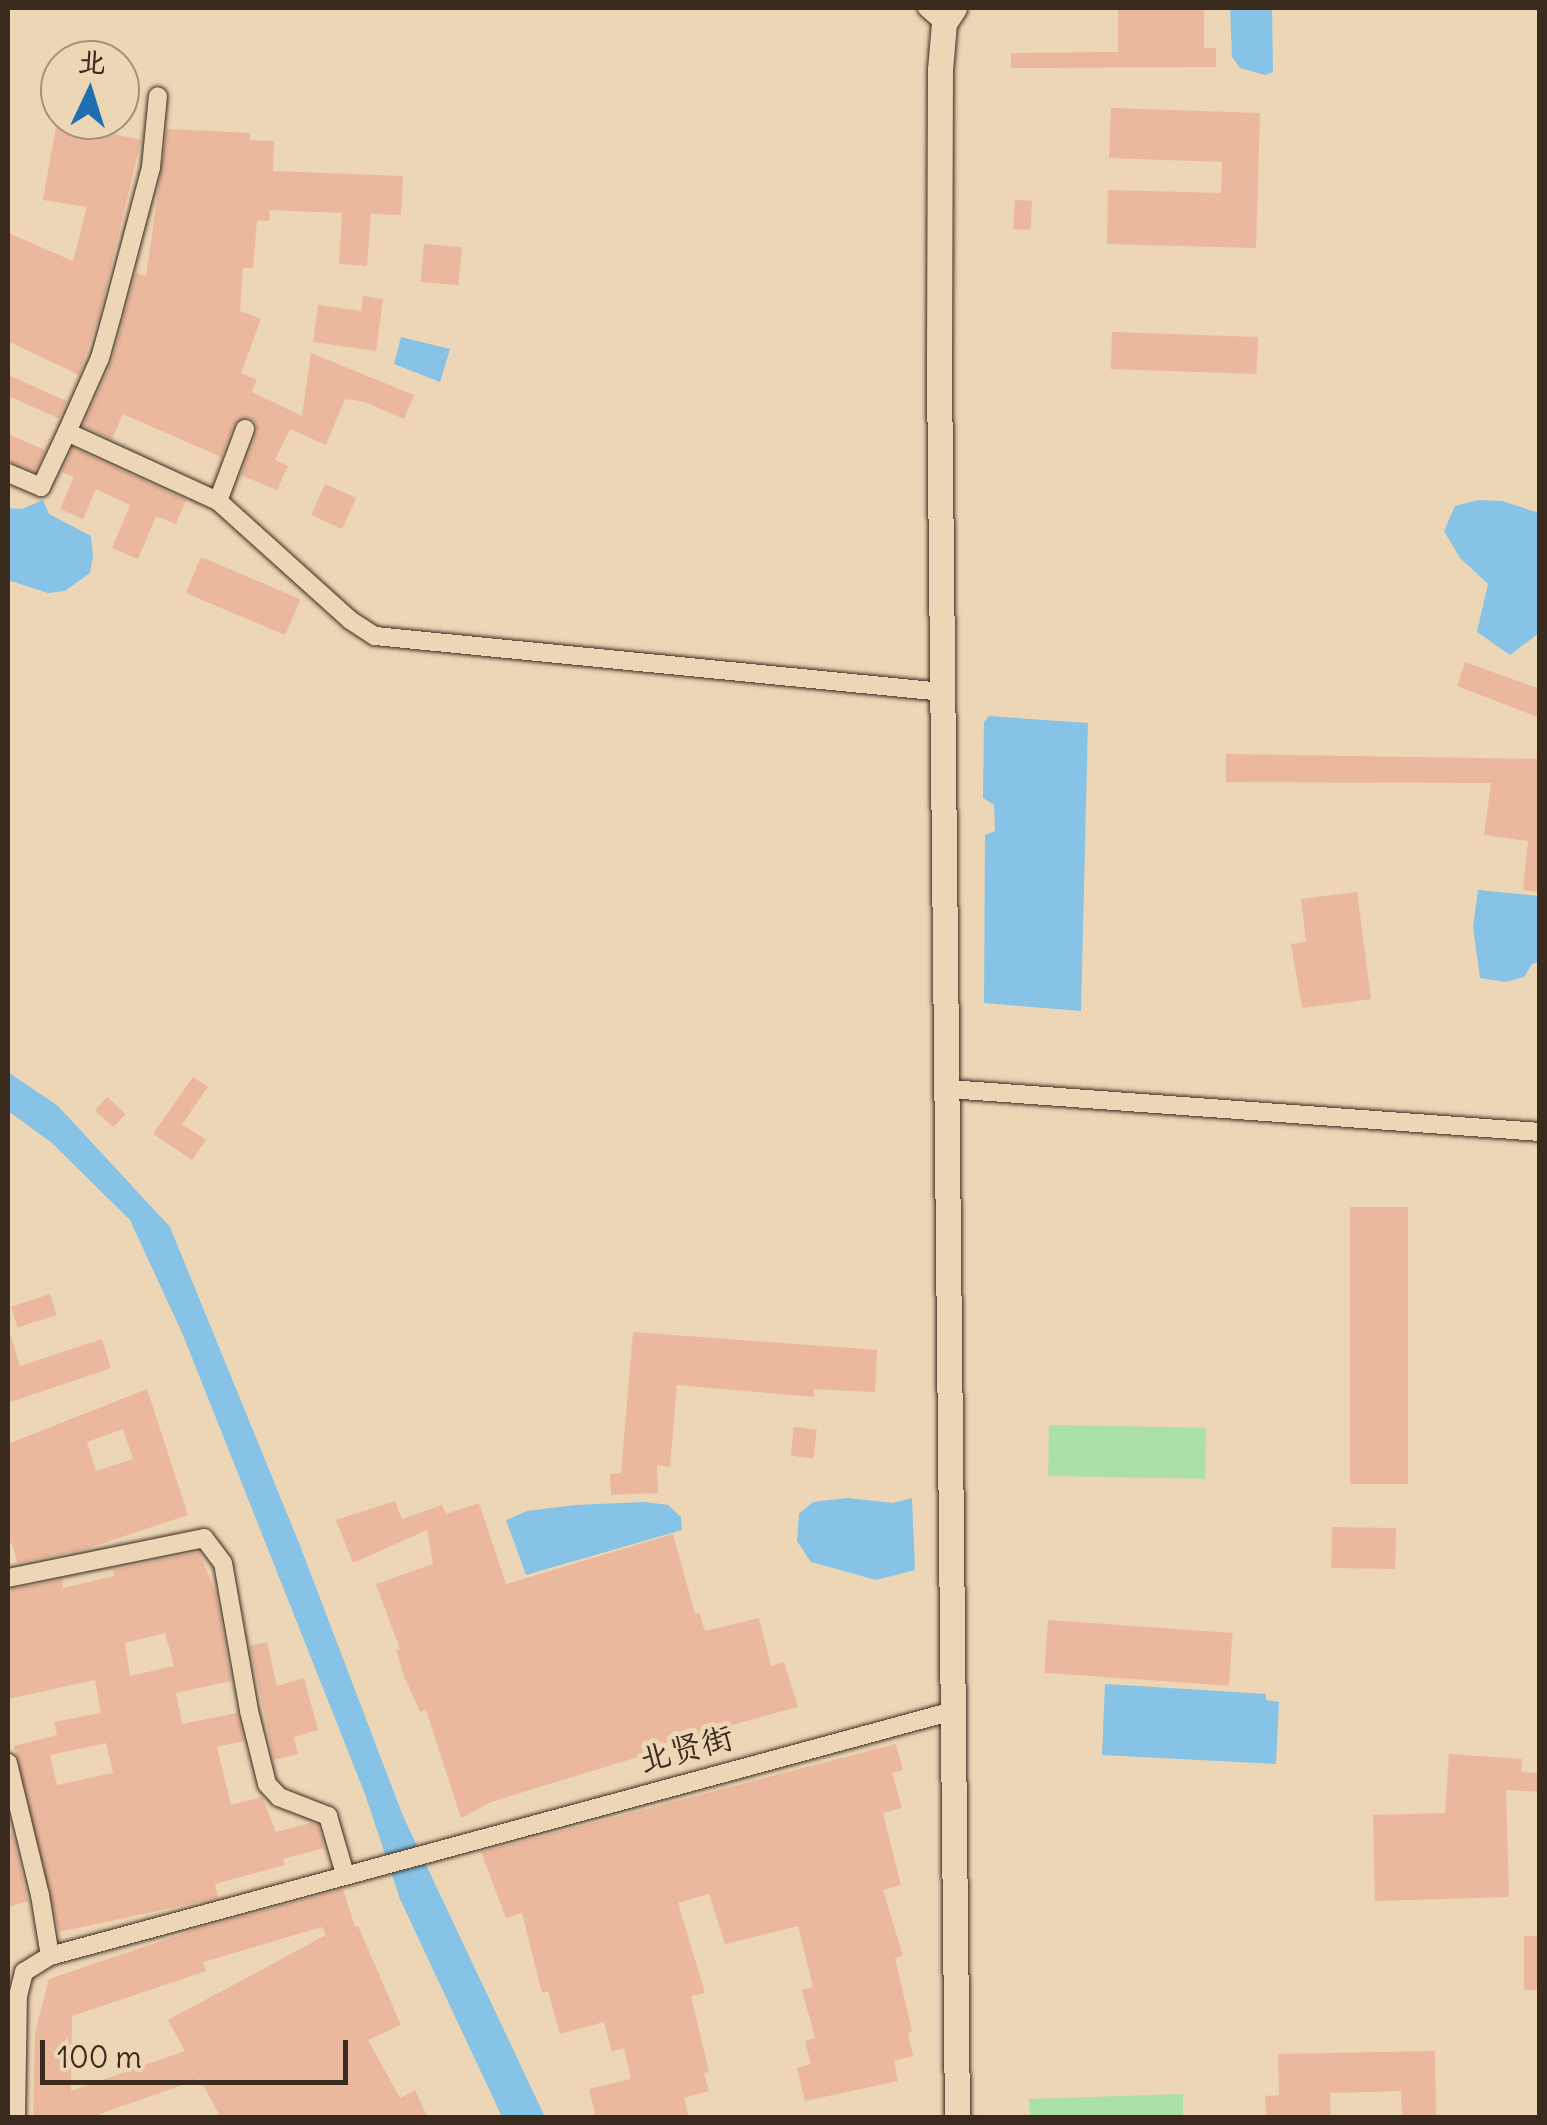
<!DOCTYPE html>
<html>
<head>
<meta charset="utf-8">
<style>
	body { margin:0 }
	#map { position:relative; width:1547px; height:2125px; overflow:hidden; background:#ecd6b5; font-family:Delius,"LXGW WenKai TC",sans-serif }
	div>[style] { position:absolute }
	[style*='--x'] { left:calc(var(--x)*1px); top:calc(var(--y)*1px); width:calc(var(--w)*1px); rotate:calc(var(--a)*1deg) }
	.green>* { inset:0; background:#abe1a4; transform-origin:0 0 }
	.water>* { inset:0; background:#86c3e6 }
	.building>* { inset:0; background:#ebb89d; transform-origin:0 0 }
	.roads { filter:drop-shadow(0 0 2px #3b2a1e) drop-shadow(0 0 2px #3b2a1e) }
	.minor>* { height:18px; margin:-9px; padding:0 9px; transform-origin:9px; border-radius:9px; background:#ecd6b5 }
	.secondary>* { height:25px; margin:-12.5px; padding:0 12.5px; transform-origin:12.5px; border-radius:12.5px; background:#ecd6b5 }
	span { translate:-50% -50%; white-space:nowrap; text-align:center; line-height:1.15; -webkit-text-stroke:10px #ecd6b5; paint-order:stroke }
	.street-label { font-size:32px; color:#3b2a1e }
	.frame { position:absolute; inset:0; border:10px solid #3b2a1e; pointer-events:none }
	.north { position:absolute; left:40px; top:40px; width:100px; height:100px; box-sizing:border-box; background:#ecd6b5; border:2px solid #a59179; border-radius:50%; rotate:4deg; font-size:28px; font-weight:700; line-height:40px; text-align:center; color:#3b2a1e }
	.north::after { content:''; display:block; margin:auto; width:35px; height:45px; background:#1f6fb2; clip-path:polygon(50% 0,100% 100%,50% 72%,0 100%) }
	.scale { position:absolute; left:40px; top:2040px; width:308px; height:45px; box-sizing:border-box; border:5px solid #3b2a1e; border-top:0; padding-left:12px; font-size:30px; line-height:35px; white-space:nowrap; color:#3b2a1e; -webkit-text-stroke:8px #ecd6b5; paint-order:stroke }
</style>
</head>
<body>
<div id="map">
	<div class="green">
		<div style="left:1049px;top:1425px;width:157px;height:51px;rotate:1deg"></div>
		<div style="clip-path:polygon(1183px 2094px,1183px 2117px,1030px 2117px,1029px 2099px)"></div>
	</div>
	<div class="water">
		<div style="clip-path:polygon(1230px 8px,1272px 8px,1273px 72px,1265px 75px,1240px 68px,1232px 57px)"></div>
		<div style="clip-path:polygon(401px 337px,450px 349px,440px 382px,394px 364px)"></div>
		<div style="clip-path:polygon(43px 500px,49px 514px,91px 536px,93px 556px,90px 573px,65px 591px,48px 593px,8px 580px,8px 508px,22px 509px)"></div>
		<div style="clip-path:polygon(1478px 500px,1502px 501px,1539px 513px,1539px 633px,1510px 655px,1477px 632px,1488px 584px,1460px 558px,1444px 531px,1455px 506px)"></div>
		<div style="clip-path:polygon(989px 716px,1088px 723px,1081px 1011px,984px 1003px,985px 835px,995px 831px,994px 805px,983px 798px,984px 722px)"></div>
		<div style="clip-path:polygon(1478px 890px,1539px 896px,1539px 962px,1532px 964px,1524px 977px,1506px 982px,1480px 978px,1473px 927px)"></div>
		<div style="clip-path:polygon(8px 1072px,58px 1106px,170px 1227px,299px 1543px,403px 1816px,545px 2117px,502px 2117px,400px 1899px,365px 1794px,183px 1335px,130px 1220px,52px 1143px,8px 1111px)"></div>
		<div style="clip-path:polygon(847px 1498px,893px 1503px,912px 1498px,915px 1570px,876px 1580px,811px 1562px,797px 1541px,799px 1514px,813px 1502px)"></div>
		<div style="clip-path:polygon(645px 1502px,668px 1505px,681px 1517px,682px 1530px,526px 1575px,506px 1520px,527px 1511px,576px 1505px)"></div>
		<div style="clip-path:polygon(1105px 1684px,1266px 1694px,1266px 1700px,1279px 1702px,1276px 1764px,1102px 1755px)"></div>
	</div>
	<div class="building">
		<div style="clip-path:polygon(1118px 8px,1204px 8px,1204px 48px,1216px 48px,1216px 67px,1011px 68px,1011px 53px,1118px 52px)"></div>
		<div style="clip-path:polygon(1111px 108px,1260px 113px,1256px 248px,1107px 244px,1108px 190px,1221px 193px,1222px 162px,1109px 158px)"></div>
		<div style="clip-path:polygon(57px 121px,141px 140px,100px 312px,79px 375px,8px 341px,8px 233px,73px 261px,87px 207px,43px 200px)"></div>
		<div style="clip-path:polygon(167px 129px,250px 133px,250px 140px,274px 141px,273px 171px,403px 176px,401px 215px,371px 214px,367px 266px,339px 264px,342px 213px,270px 210px,269px 221px,257px 220px,253px 268px,243px 268px,240px 311px,261px 319px,241px 373px,257px 380px,252px 392px,302px 416px,311px 353px,414px 395px,404px 419px,365px 402px,345px 399px,326px 445px,290px 429px,275px 460px,288px 466px,277px 490px,241px 475px,257px 432px,255px 422px,248px 417px,234px 424px,221px 457px,123px 414px,112px 439px,83px 426px,112px 361px,136px 273px,146px 276px)"></div>
		<div style="left:1015px;top:200px;width:17px;height:29px;rotate:3deg"></div>
		<div style="left:424px;top:244px;width:38px;height:38px;rotate:5deg"></div>
		<div style="clip-path:polygon(363px 296px,383px 299px,376px 351px,313px 342px,318px 305px,361px 311px)"></div>
		<div style="left:1112px;top:332px;width:146px;height:37px;rotate:2deg"></div>
		<div style="left:8px;top:375px;width:64px;height:19px;rotate:24deg"></div>
		<div style="clip-path:polygon(8px 434px,45px 450px,35px 471px,8px 461px)"></div>
		<div style="clip-path:polygon(73px 448px,186px 500px,176px 524px,156px 516px,138px 559px,112px 548px,130px 505px,96px 489px,83px 519px,60px 509px,74px 477px,62px 472px)"></div>
		<div style="left:325px;top:484px;width:34px;height:34px;rotate:24deg"></div>
		<div style="left:201px;top:557px;width:108px;height:39px;rotate:23deg"></div>
		<div style="clip-path:polygon(1465px 662px,1540px 689px,1540px 718px,1457px 686px)"></div>
		<div style="clip-path:polygon(1226px 754px,1540px 759px,1540px 892px,1523px 890px,1528px 841px,1484px 835px,1491px 783px,1226px 782px)"></div>
		<div style="clip-path:polygon(1357px 892px,1371px 999px,1302px 1008px,1291px 944px,1306px 942px,1301px 899px)"></div>
		<div style="clip-path:polygon(193px 1077px,208px 1087px,182px 1124px,206px 1140px,192px 1160px,153px 1134px)"></div>
		<div style="left:107px;top:1097px;width:25px;height:18px;rotate:42deg"></div>
		<div style="left:1350px;top:1207px;width:58px;height:277px"></div>
		<div style="left:50px;top:1294px;width:22px;height:41px;rotate:72deg"></div>
		<div style="clip-path:polygon(633px 1332px,877px 1350px,875px 1392px,814px 1389px,814px 1397px,677px 1385px,670px 1467px,657px 1465px,658px 1493px,611px 1495px,610px 1474px,621px 1473px)"></div>
		<div style="clip-path:polygon(11px 1336px,20px 1366px,102px 1339px,111px 1368px,8px 1403px,8px 1337px)"></div>
		<div style="clip-path:polygon(evenodd,147px 1389px,188px 1515px,86px 1549px,17px 1563px,12px 1543px,8px 1544px,8px 1444px,147px 1389px,123px 1429px,133px 1459px,96px 1471px,87px 1442px,123px 1429px)"></div>
		<div style="left:794px;top:1427px;width:23px;height:29px;rotate:7deg"></div>
		<div style="clip-path:polygon(395px 1501px,402px 1519px,442px 1505px,446px 1514px,479px 1503px,506px 1584px,673px 1534px,695px 1614px,699px 1612px,705px 1631px,759px 1618px,771px 1666px,784px 1662px,798px 1707px,652px 1747px,654px 1752px,491px 1802px,461px 1818px,426px 1710px,420px 1712px,404px 1676px,396px 1650px,400px 1649px,376px 1584px,433px 1564px,427px 1530px,353px 1563px,336px 1520px)"></div>
		<div style="left:1332px;top:1527px;width:64px;height:41px;rotate:1deg"></div>
		<div style="clip-path:polygon(evenodd,199px 1552px,216px 1593px,231px 1681px,176px 1693px,182px 1724px,237px 1713px,244px 1741px,217px 1747px,231px 1805px,262px 1797px,276px 1832px,310px 1823px,318px 1825px,324px 1848px,283px 1859px,285px 1865px,215px 1884px,218px 1898px,59px 1932px,14px 1746px,57px 1735px,54px 1722px,101px 1713px,95px 1680px,8px 1699px,8px 1590px,62px 1580px,63px 1588px,114px 1576px,113px 1570px,199px 1552px,165px 1633px,174px 1666px,130px 1676px,125px 1643px,165px 1633px,199px 1552px,106px 1743px,113px 1773px,57px 1785px,50px 1755px,106px 1743px)"></div>
		<div style="left:1048px;top:1620px;width:185px;height:53px;rotate:4deg"></div>
		<div style="clip-path:polygon(267px 1642px,277px 1686px,304px 1678px,318px 1730px,294px 1737px,298px 1754px,274px 1760px,250px 1646px)"></div>
		<div style="clip-path:polygon(896px 1744px,903px 1770px,892px 1773px,902px 1808px,883px 1813px,901px 1885px,883px 1890px,903px 1956px,895px 1958px,912px 2031px,908px 2033px,913px 2056px,894px 2061px,898px 2081px,805px 2101px,797px 2068px,811px 2064px,805px 2041px,815px 2038px,802px 1990px,813px 1987px,798px 1926px,725px 1944px,709px 1894px,678px 1903px,705px 1993px,691px 1996px,709px 2072px,704px 2073px,709px 2091px,684px 2098px,689px 2118px,596px 2118px,589px 2089px,631px 2079px,624px 2048px,612px 2052px,604px 2022px,560px 2034px,548px 1991px,542px 1993px,522px 1913px,506px 1918px,481px 1852px)"></div>
		<div style="clip-path:polygon(1449px 1754px,1522px 1759px,1521px 1772px,1540px 1773px,1540px 1792px,1506px 1790px,1509px 1897px,1375px 1901px,1373px 1815px,1445px 1813px)"></div>
		<div style="clip-path:polygon(12px 1832px,28px 1901px,8px 1907px,8px 1834px)"></div>
		<div style="clip-path:polygon(evenodd,343px 1889px,355px 1927px,358px 1926px,401px 2025px,368px 2040px,400px 2098px,415px 2090px,428px 2118px,221px 2118px,200px 2079px,88px 2118px,33px 2118px,35px 2032px,49px 1979px,200px 1928px,343px 1889px,322px 1927px,326px 1935px,168px 2020px,185px 2051px,71px 2091px,72px 2016px,206px 1971px,203px 1962px,322px 1927px)"></div>
		<div style="left:1524px;top:1936px;width:16px;height:54px"></div>
		<div style="clip-path:polygon(1435px 2051px,1436px 2118px,1402px 2118px,1401px 2091px,1330px 2093px,1331px 2118px,1266px 2118px,1265px 2096px,1279px 2095px,1278px 2054px)"></div>
	</div>
	<div class="roads">
		<div class="minor">
			<div style="--x:927;--y:8;--w:23;--a:41"></div>
			<div style="--x:67;--y:432;--w:81;--a:-66"></div>
			<div style="--x:100;--y:358;--w:45;--a:-74.4"></div>
			<div style="--x:112;--y:315;--w:153;--a:-75.2"></div>
			<div style="--x:151;--y:167;--w:71;--a:-84.4"></div>
			<div style="--x:8;--y:473;--w:36;--a:23"></div>
			<div style="--x:41;--y:487;--w:61;--a:-64.7"></div>
			<div style="--x:67;--y:432;--w:166;--a:24.6"></div>
			<div style="--x:218;--y:501;--w:178;--a:42"></div>
			<div style="--x:350;--y:620;--w:30;--a:33"></div>
			<div style="--x:375;--y:636;--w:571;--a:5.63"></div>
			<div style="--x:218;--y:501;--w:77;--a:-69.4"></div>
			<div style="--x:949;--y:1089;--w:593;--a:4.16"></div>
			<div style="--x:8;--y:1578;--w:200;--a:-11.5"></div>
			<div style="--x:204;--y:1538;--w:31;--a:53"></div>
			<div style="--x:223;--y:1563;--w:150;--a:80"></div>
			<div style="--x:249;--y:1711;--w:75;--a:76.1"></div>
			<div style="--x:267;--y:1784;--w:18;--a:47"></div>
			<div style="--x:279;--y:1797;--w:53;--a:21.2"></div>
			<div style="--x:328;--y:1816;--w:60;--a:73.7"></div>
			<div style="--x:8;--y:1763;--w:136;--a:76.4"></div>
			<div style="--x:40;--y:1895;--w:62;--a:80.7"></div>
			<div style="--x:16;--y:2118;--w:122;--a:-89.1"></div>
			<div style="--x:18;--y:1996;--w:25;--a:-76"></div>
			<div style="--x:24;--y:1972;--w:31;--a:-32"></div>
			<div style="--x:50;--y:1956;--w:936;--a:-15.18"></div>
		</div>
		<div class="secondary">
			<div style="--x:954;--y:8;--w:18;--a:124"></div>
			<div style="--x:944;--y:23;--w:47;--a:94.9"></div>
			<div style="--x:940;--y:70;--w:301;--a:90.2"></div>
			<div style="--x:939;--y:371;--w:1747;--a:89.41"></div>
		</div>
	</div>
	<div class="street-label">
		<span style="left:686px;top:1749px;rotate:-15deg">北贤街</span>
	</div>
	<div class="frame"></div>
	<div class="north">北</div>
	<div class="scale">100 m</div>
</div>
</body>
</html>
